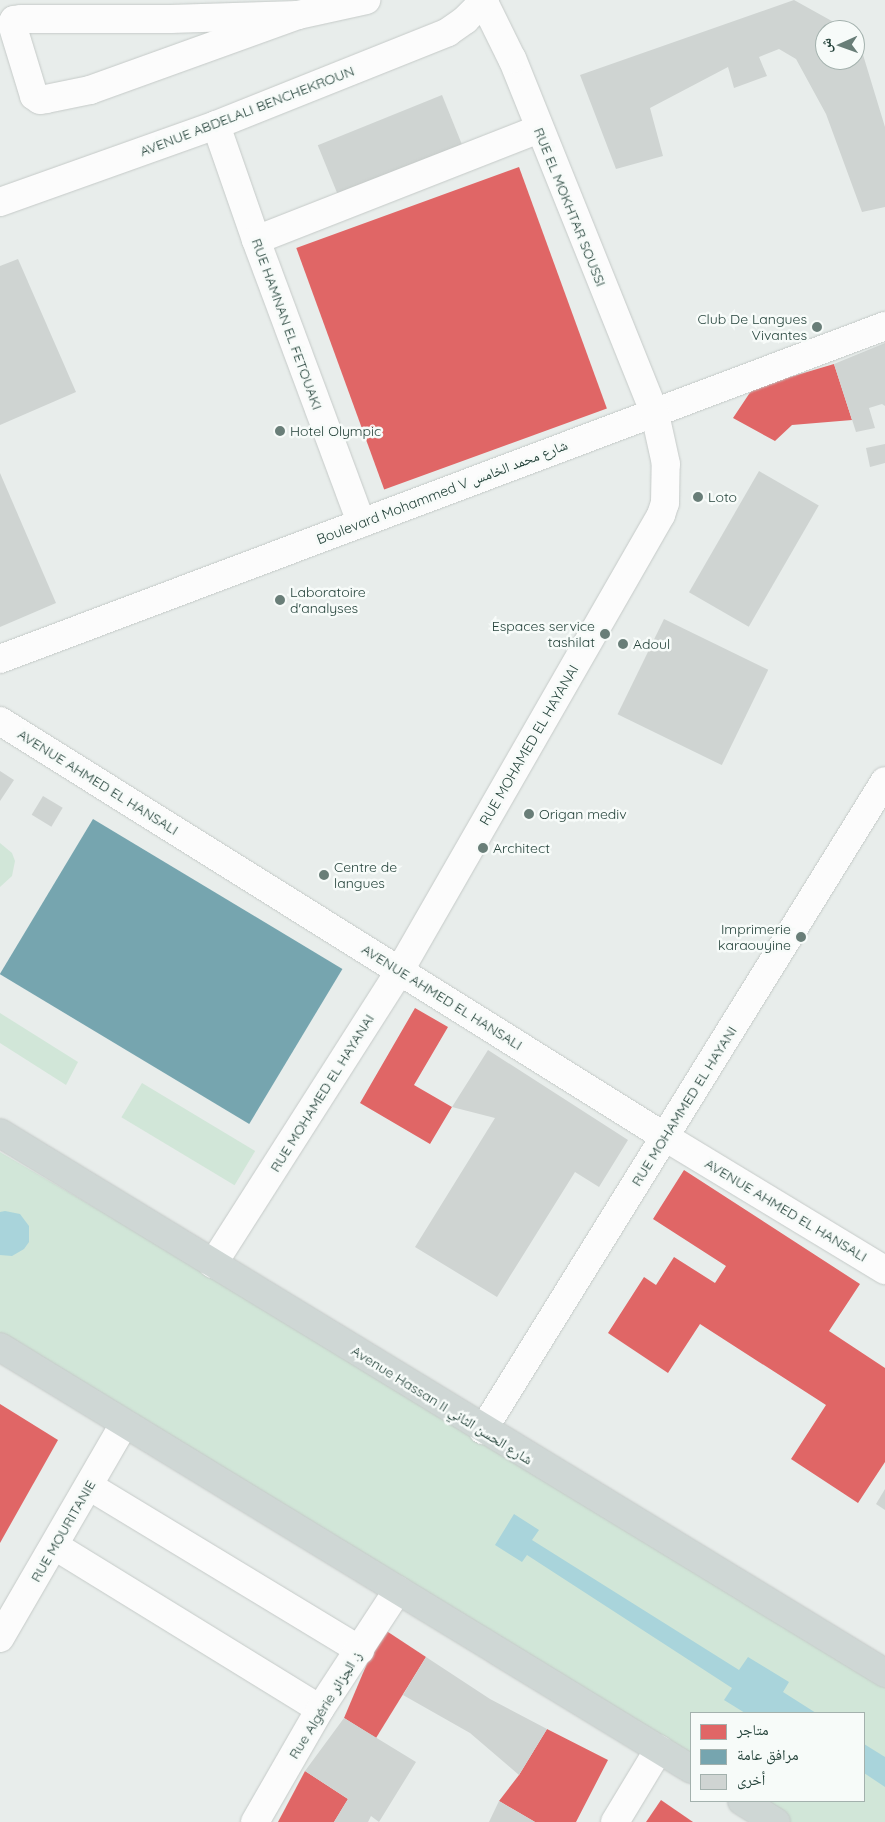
<!DOCTYPE html>
<html>
<head>
<meta charset="utf-8">
<style>
	body { margin:0 }
	#map { position:relative; width:885px; height:1822px; overflow:hidden; background:#e8edeb; font-family:Quicksand,"Noto Naskh Arabic",sans-serif }
	div>[style] { position:absolute }
	[style*='--x'] { left:calc(var(--x)*1px); top:calc(var(--y)*1px); width:calc(var(--w)*1px); rotate:calc(var(--a)*1deg) }
	.green>* { inset:0; background:#d1e6d8; transform-origin:0 0 }
	.water>* { inset:0; background:#a9d4db }
	.shops>* { inset:0; background:#e06666; transform-origin:0 0 }
	.public>* { inset:0; background:#76a5af; transform-origin:0 0 }
	.building>* { inset:0; background:#cfd4d2; transform-origin:0 0 }
	.roads { filter:drop-shadow(0 0 1px #c5cac8) drop-shadow(0 0 1px #c5cac8) }
	.minor>* { height:28px; margin:-14px; padding:0 14px; transform-origin:14px; border-radius:14px; background:#fcfcfc }
	.major>* { height:28px; margin:-14px; padding:0 14px; transform-origin:14px; border-radius:14px; background:#cfd7d5 }
	.dots>* { width:14px; height:14px; translate:-50% -50%; box-sizing:border-box; border:2px solid #f7fbf9; border-radius:50% }
	span { translate:-50% -50%; white-space:nowrap; text-align:center; line-height:1.15; -webkit-text-stroke:5px #f7fbf9; paint-order:stroke }
	.street-label { font-size:14px; color:#24423a }
	.poi-label { font-size:14px; color:#24423a }
	.right { translate:-100% -50%; text-align:right }
	.left { translate:0 -50%; text-align:left }
	.legend { position:absolute; left:690px; top:1712px; width:175px; height:90px; box-sizing:border-box; background:#f7fbf9; border:1px solid #a3b1ad; margin:0; padding:6px 9px; list-style:none; font-size:15px; color:#24423a }
	.legend li { display:flex; align-items:center; gap:10px; height:25px }
	.legend b { width:25px; border:1px solid #a3b1ad }
	.north { position:absolute; left:815px; top:20px; width:50px; height:50px; box-sizing:border-box; background:#f7fbf9; border:1px solid #a3b1ad; border-radius:50%; rotate:268deg; font-size:14px; font-weight:700; line-height:20px; text-align:center; color:#24423a }
	.north::after { content:''; display:block; margin:auto; width:18px; height:22px; background:#697e78; clip-path:polygon(50% 0,100% 100%,50% 72%,0 100%) }
</style>
</head>
<body>
<div id="map">
	<div class="green">
		<div style="clip-path:polygon(0 843px,12px 853px,15px 861px,12px 876px,0 887px)"></div>
		<div style="clip-path:polygon(0 1013px,78px 1062px,66px 1085px,0 1043px)"></div>
		<div style="left:142px;top:1083px;width:132px;height:40px;rotate:31deg"></div>
		<div style="clip-path:polygon(0 1152px,696px 1560px,885px 1676px,885px 1822px,786px 1822px,749px 1801px,864px 1801px,864px 1713px,691px 1713px,691px 1767px,0 1346px)"></div>
	</div>
	<div class="water">
		<div style="clip-path:polygon(5px 1211px,20px 1214px,29px 1226px,29px 1242px,24px 1249px,12px 1256px,0 1255px,0 1212px)"></div>
		<div style="clip-path:polygon(514px 1514px,539px 1530px,532px 1540px,739px 1670px,748px 1657px,789px 1682px,783px 1692px,816px 1713px,745px 1713px,724px 1700px,732px 1688px,527px 1555px,522px 1562px,495px 1545px)"></div>
		<div style="clip-path:polygon(864px 1744px,885px 1757px,885px 1787px,864px 1773px)"></div>
	</div>
	<div class="shops">
		<div style="left:519px;top:167px;width:257px;height:237px;rotate:70deg"></div>
		<div style="clip-path:polygon(834px 364px,852px 420px,792px 425px,775px 441px,733px 418px,753px 388px)"></div>
		<div style="clip-path:polygon(415px 1008px,448px 1027px,414px 1085px,452px 1107px,430px 1144px,360px 1103px)"></div>
		<div style="clip-path:polygon(684px 1170px,860px 1284px,829px 1331px,885px 1368px,885px 1462px,858px 1503px,791px 1459px,826px 1405px,700px 1324px,668px 1373px,608px 1333px,644px 1277px,656px 1285px,674px 1257px,715px 1283px,726px 1266px,653px 1219px)"></div>
		<div style="clip-path:polygon(0 1404px,58px 1440px,0 1543px)"></div>
		<div style="clip-path:polygon(382px 1628px,426px 1657px,376px 1738px,344px 1718px)"></div>
		<div style="clip-path:polygon(547px 1729px,608px 1760px,576px 1822px,535px 1822px,499px 1801px,519px 1775px)"></div>
		<div style="clip-path:polygon(305px 1771px,348px 1799px,334px 1822px,278px 1822px)"></div>
		<div style="clip-path:polygon(661px 1800px,693px 1822px,646px 1822px)"></div>
	</div>
	<div class="public">
		<div style="left:93px;top:819px;width:291px;height:181px;rotate:31deg"></div>
	</div>
	<div class="building">
		<div style="clip-path:polygon(794px 0,848px 30px,825px 30px,825px 60px,855px 60px,855px 34px,857px 35px,885px 127px,885px 207px,862px 212px,826px 114px,796px 59px,779px 49px,759px 57px,767px 76px,734px 88px,728px 67px,650px 108px,663px 156px,616px 169px,580px 75px)"></div>
		<div style="left:442px;top:95px;width:56px;height:134px;rotate:68deg"></div>
		<div style="clip-path:polygon(18px 259px,76px 392px,0 425px,0 266px)"></div>
		<div style="clip-path:polygon(885px 343px,885px 406px,882px 404px,869px 408px,875px 428px,856px 432px,834px 364px)"></div>
		<div style="clip-path:polygon(885px 444px,885px 463px,870px 467px,866px 448px)"></div>
		<div style="left:759px;top:471px;width:69px;height:140px;rotate:30deg"></div>
		<div style="clip-path:polygon(0 473px,56px 603px,0 627px)"></div>
		<div style="left:664px;top:619px;width:116px;height:106px;rotate:26deg"></div>
		<div style="clip-path:polygon(0 771px,14px 780px,0 801px)"></div>
		<div style="left:43px;top:796px;width:23px;height:22px;rotate:31deg"></div>
		<div style="clip-path:polygon(488px 1050px,628px 1140px,599px 1187px,575px 1172px,497px 1297px,415px 1247px,495px 1118px,452px 1107px)"></div>
		<div style="clip-path:polygon(885px 1489px,885px 1510px,876px 1504px)"></div>
		<div style="clip-path:polygon(426px 1657px,490px 1699px,547px 1729px,519px 1775px,470px 1733px,403px 1695px)"></div>
		<div style="clip-path:polygon(344px 1718px,416px 1762px,379px 1822px,371px 1816px,368px 1822px,334px 1822px,348px 1799px,305px 1771px)"></div>
		<div style="clip-path:polygon(499px 1801px,535px 1822px,489px 1822px)"></div>
	</div>
	<div class="roads">
		<div class="minor">
			<div style="--x:298;--y:15;--w:128;--a:178.2"></div>
			<div style="--x:170;--y:19;--w:149;--a:180"></div>
			<div style="--x:21;--y:19;--w:7;--a:172"></div>
			<div style="--x:14;--y:20;--w:4;--a:117"></div>
			<div style="--x:12;--y:24;--w:75;--a:73"></div>
			<div style="--x:34;--y:96;--w:7;--a:34"></div>
			<div style="--x:40;--y:100;--w:6;--a:-9"></div>
			<div style="--x:46;--y:99;--w:45;--a:-11.6"></div>
			<div style="--x:90;--y:90;--w:221;--a:-19.8"></div>
			<div style="--x:298;--y:15;--w:70;--a:-12.4"></div>
			<div style="--x:216;--y:125;--w:122;--a:70.8"></div>
			<div style="--x:256;--y:240;--w:302;--a:69.6"></div>
			<div style="--x:0;--y:202;--w:229;--a:-19.6"></div>
			<div style="--x:216;--y:125;--w:250;--a:-21.8"></div>
			<div style="--x:448;--y:32;--w:21;--a:-35"></div>
			<div style="--x:465;--y:20;--w:28;--a:-45"></div>
			<div style="--x:256;--y:240;--w:304;--a:-21.4"></div>
			<div style="--x:0;--y:659;--w:946;--a:-20.62"></div>
			<div style="--x:0;--y:721;--w:784;--a:32.03"></div>
			<div style="--x:665;--y:1137;--w:257;--a:31.2"></div>
			<div style="--x:213;--y:1264;--w:348;--a:-57.5"></div>
			<div style="--x:400;--y:970;--w:525;--a:-60.16"></div>
			<div style="--x:661;--y:515;--w:13;--a:-72"></div>
			<div style="--x:665;--y:503;--w:39;--a:-89"></div>
			<div style="--x:666;--y:464;--w:51;--a:-102.4"></div>
			<div style="--x:655;--y:414;--w:383;--a:-111.9"></div>
			<div style="--x:512;--y:59;--w:66;--a:-116.2"></div>
			<div style="--x:483;--y:1430;--w:763;--a:-58.23"></div>
			<div style="--x:89;--y:1486;--w:317;--a:31.2"></div>
			<div style="--x:55;--y:1546;--w:311;--a:31.6"></div>
			<div style="--x:0;--y:1638;--w:247;--a:-59.9"></div>
			<div style="--x:255;--y:1822;--w:130;--a:-60.1"></div>
			<div style="--x:320;--y:1709;--w:142;--a:-56.8"></div>
			<div style="--x:615;--y:1822;--w:85;--a:-58.9"></div>
		</div>
		<div class="major">
			<div style="--x:0;--y:1133;--w:1037;--a:31.39"></div>
			<div style="--x:0;--y:1347;--w:810;--a:31.41"></div>
			<div style="--x:742;--y:1801;--w:40;--a:32"></div>
		</div>
	</div>
	<div class="dots">
		<div style="left:817px;top:327px;background:#697e78"></div>
		<div style="left:280px;top:431px;background:#697e78"></div>
		<div style="left:698px;top:497px;background:#697e78"></div>
		<div style="left:280px;top:600px;background:#697e78"></div>
		<div style="left:605px;top:634px;background:#697e78"></div>
		<div style="left:623px;top:644px;background:#697e78"></div>
		<div style="left:529px;top:814px;background:#697e78"></div>
		<div style="left:483px;top:848px;background:#697e78"></div>
		<div style="left:324px;top:875px;background:#697e78"></div>
		<div style="left:801px;top:937px;background:#697e78"></div>
	</div>
	<div class="street-label">
		<span style="left:247px;top:111px;rotate:-21deg">AVENUE ABDELALI BENCHEKROUN</span>
		<span style="left:570px;top:207px;rotate:68deg">RUE EL MOKHTAR SOUSSI</span>
		<span style="left:287px;top:324px;rotate:70deg">RUE HAMNAN EL FETOUAKI</span>
		<span style="left:442px;top:492px;rotate:-21deg">Boulevard Mohammed V شارع محمد الخامس</span>
		<span style="left:529px;top:745px;rotate:-60deg">RUE MOHAMED EL HAYANAI</span>
		<span style="left:98px;top:782px;rotate:32deg">AVENUE AHMED EL HANSALI</span>
		<span style="left:442px;top:997px;rotate:32deg">AVENUE AHMED EL HANSALI</span>
		<span style="left:322px;top:1093px;rotate:-58deg">RUE MOHAMED EL HAYANAI</span>
		<span style="left:684px;top:1106px;rotate:-58deg">RUE MOHAMMED EL HAYANI</span>
		<span style="left:786px;top:1210px;rotate:31deg">AVENUE AHMED EL HANSALI</span>
		<span style="left:442px;top:1405px;rotate:32deg">Avenue Hassan II شارع الحسن الثاني</span>
		<span style="left:63px;top:1531px;rotate:-60deg">RUE MOURITANIE</span>
		<span style="left:325px;top:1705px;rotate:-58deg">Rue Algérie ز. الجزائر</span>
	</div>
	<div class="poi-label">
		<span class="right" style="left:807px;top:327px">Club De Langues<br>Vivantes</span>
		<span class="left" style="left:290px;top:431px">Hotel Olympic</span>
		<span class="left" style="left:708px;top:497px">Loto</span>
		<span class="left" style="left:290px;top:600px">Laboratoire<br>d'analyses</span>
		<span class="right" style="left:595px;top:634px">Espaces service<br>tashilat</span>
		<span class="left" style="left:633px;top:644px">Adoul</span>
		<span class="left" style="left:539px;top:814px">Origan mediv</span>
		<span class="left" style="left:493px;top:848px">Architect</span>
		<span class="left" style="left:334px;top:875px">Centre de<br>langues</span>
		<span class="right" style="left:791px;top:937px">Imprimerie<br>karaouyine</span>
	</div>
	<ul class="legend">
	<li><b style="height:14px;background:#e06666"></b>متاجر</li>
	<li><b style="height:14px;background:#76a5af"></b>مرافق عامة</li>
	<li><b style="height:14px;background:#cfd4d2"></b>أخرى</li>
	</ul>
	<div class="north">ش</div>
</div>
</body>
</html>
